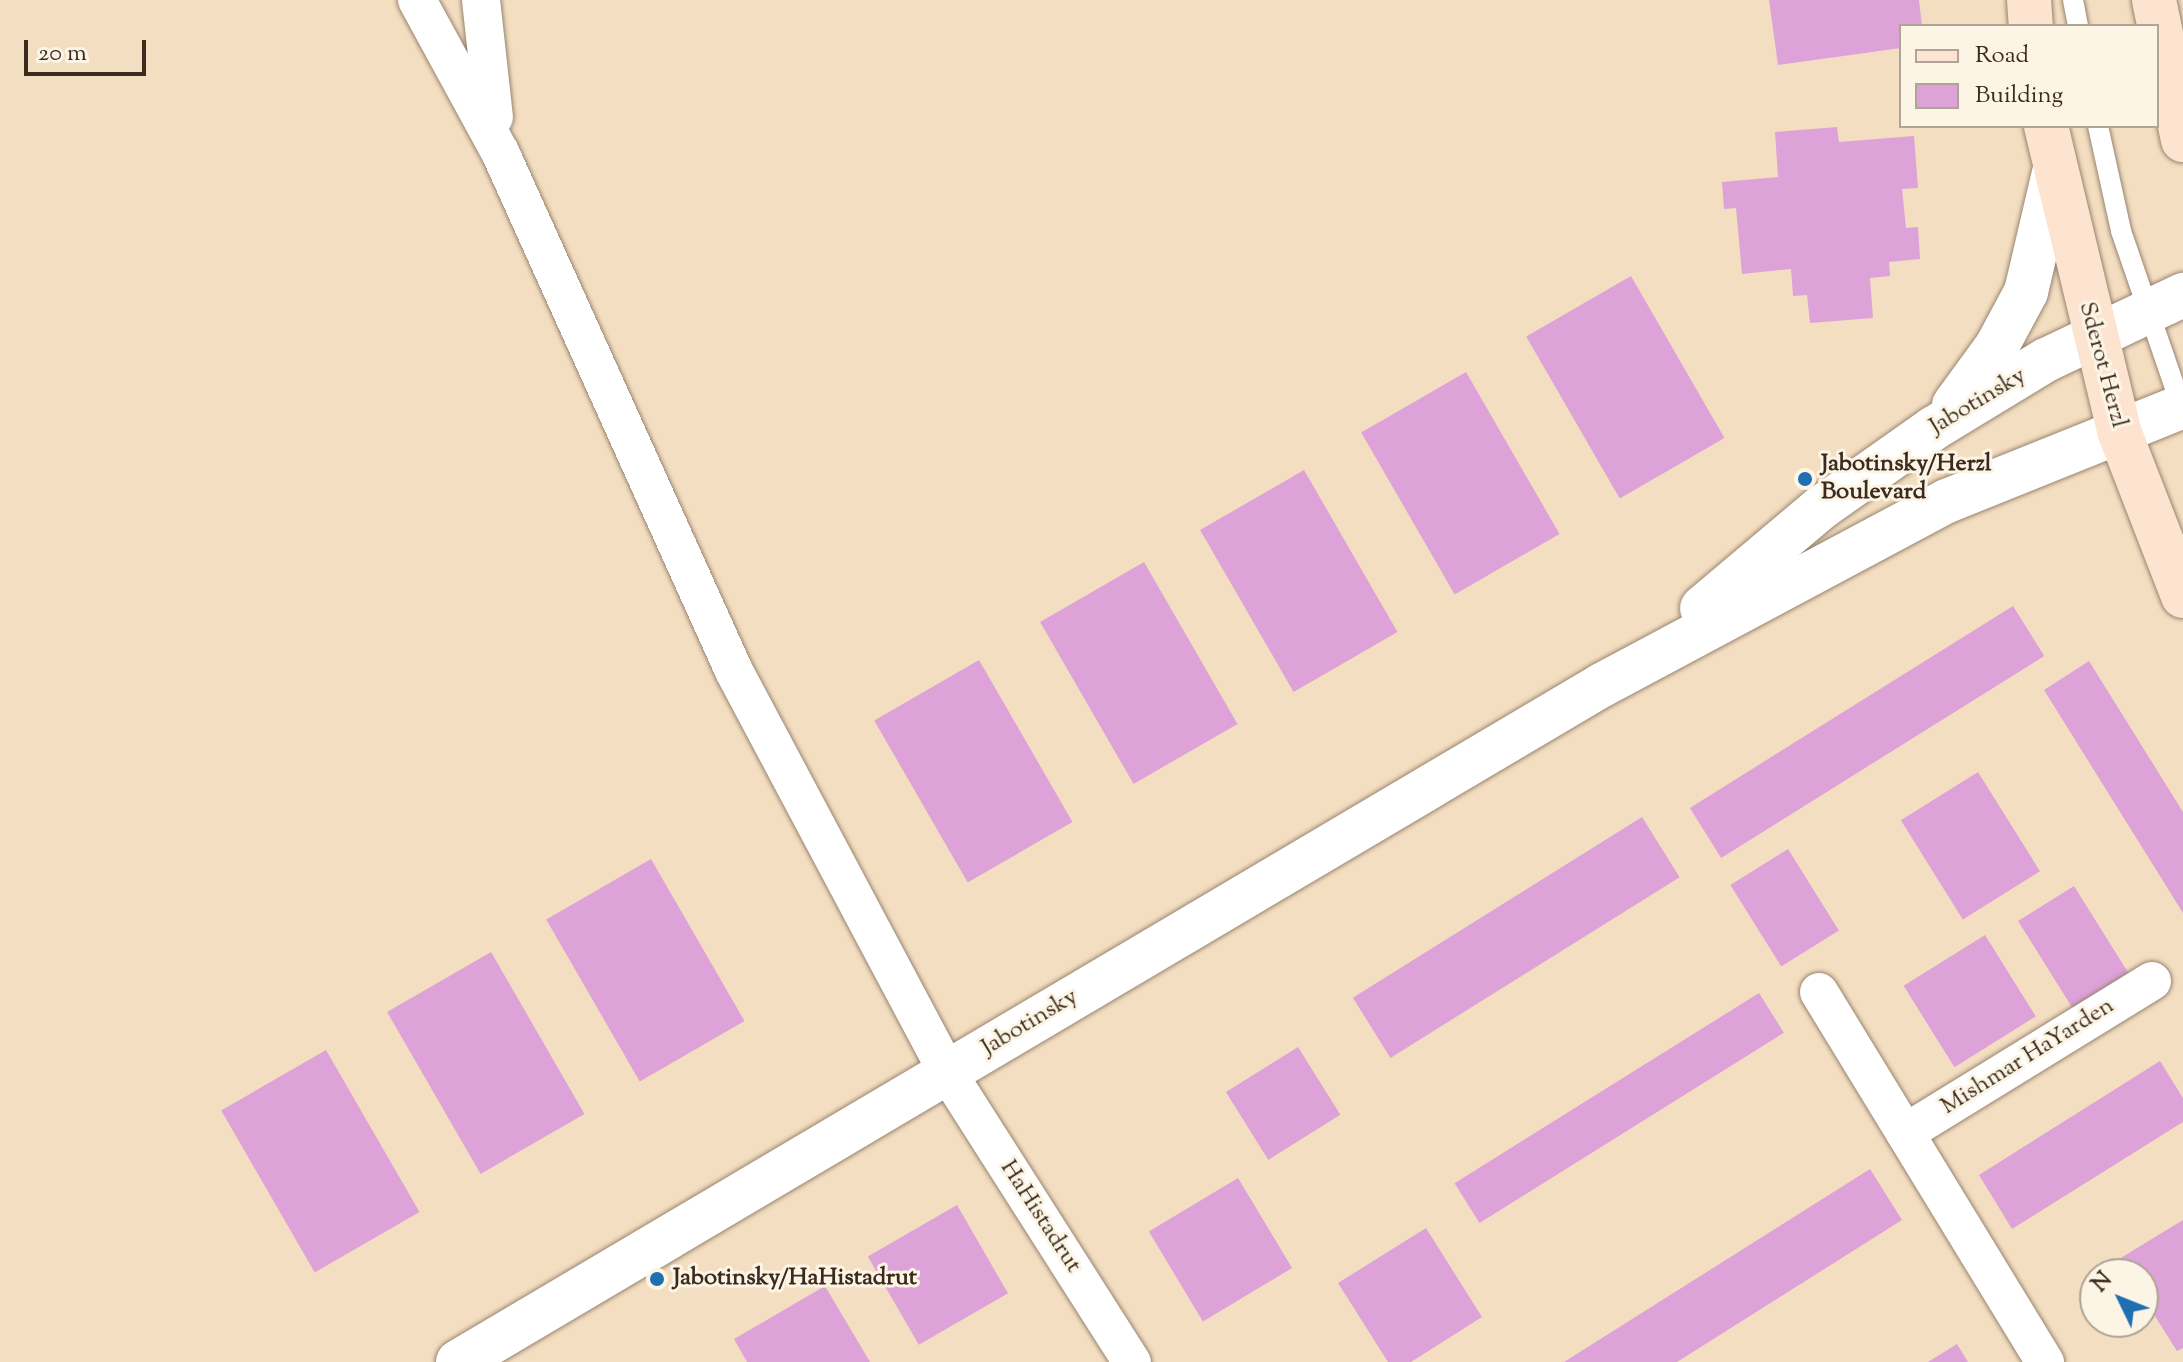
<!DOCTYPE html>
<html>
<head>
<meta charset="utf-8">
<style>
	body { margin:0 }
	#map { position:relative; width:2183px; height:1362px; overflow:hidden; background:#f4dec1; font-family:"Sorts Mill Goudy",serif }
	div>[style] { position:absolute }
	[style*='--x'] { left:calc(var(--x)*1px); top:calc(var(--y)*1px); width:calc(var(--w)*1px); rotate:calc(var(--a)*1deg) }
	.building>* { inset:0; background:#dda2d8; transform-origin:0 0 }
	.roads { filter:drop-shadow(0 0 2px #988470) drop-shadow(0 0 2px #988470) }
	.service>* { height:20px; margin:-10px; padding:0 10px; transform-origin:10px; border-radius:10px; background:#fff }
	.minor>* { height:38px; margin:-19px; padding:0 19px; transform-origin:19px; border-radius:19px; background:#fff }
	.tertiary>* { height:44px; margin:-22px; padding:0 22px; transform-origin:22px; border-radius:22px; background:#fff }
	.secondary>* { height:44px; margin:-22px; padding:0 22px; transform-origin:22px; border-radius:22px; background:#fde4d1 }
	.dots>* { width:22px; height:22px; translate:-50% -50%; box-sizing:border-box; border:4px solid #fcf5e5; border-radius:50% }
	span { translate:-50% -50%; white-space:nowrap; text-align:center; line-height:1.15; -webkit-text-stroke:6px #fcf5e5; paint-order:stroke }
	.street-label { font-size:24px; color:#3b2a1e }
	.poi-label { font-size:24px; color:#3b2a1e; font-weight:700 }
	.left { translate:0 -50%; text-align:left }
	.legend { position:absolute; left:1899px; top:24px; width:260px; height:104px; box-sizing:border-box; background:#fcf5e5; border:2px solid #afa495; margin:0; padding:10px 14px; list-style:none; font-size:24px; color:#3b2a1e }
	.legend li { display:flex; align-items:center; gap:16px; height:40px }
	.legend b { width:40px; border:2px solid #afa495 }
	.north { position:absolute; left:2079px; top:1258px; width:80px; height:80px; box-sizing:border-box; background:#fcf5e5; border:2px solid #afa495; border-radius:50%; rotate:313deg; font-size:22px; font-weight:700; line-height:32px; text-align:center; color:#3b2a1e }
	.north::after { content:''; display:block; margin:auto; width:28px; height:36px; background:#1f6fb2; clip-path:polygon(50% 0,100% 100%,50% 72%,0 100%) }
	.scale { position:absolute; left:24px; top:40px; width:122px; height:36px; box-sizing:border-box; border:4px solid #3b2a1e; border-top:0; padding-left:10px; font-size:24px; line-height:28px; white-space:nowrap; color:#3b2a1e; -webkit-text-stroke:6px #fcf5e5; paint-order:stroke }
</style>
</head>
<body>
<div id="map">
	<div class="building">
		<div style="clip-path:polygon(1769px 0,1919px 0,1922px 26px,1901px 26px,1901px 48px,1778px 65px)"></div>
		<div style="clip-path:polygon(1837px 127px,1839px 142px,1914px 136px,1918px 188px,1902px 189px,1906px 228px,1918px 227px,1920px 259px,1889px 262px,1890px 276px,1870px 278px,1873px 318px,1810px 323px,1807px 295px,1793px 296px,1791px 269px,1742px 274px,1736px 208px,1724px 209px,1722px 182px,1778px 177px,1775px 132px)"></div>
		<div style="left:1631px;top:276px;width:187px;height:121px;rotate:60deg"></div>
		<div style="left:1466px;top:372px;width:187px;height:121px;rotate:60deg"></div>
		<div style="left:1304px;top:470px;width:187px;height:120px;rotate:60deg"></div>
		<div style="left:1144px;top:562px;width:187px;height:120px;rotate:60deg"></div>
		<div style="left:2013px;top:606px;width:59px;height:381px;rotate:58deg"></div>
		<div style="left:979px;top:660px;width:187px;height:121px;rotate:60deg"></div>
		<div style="clip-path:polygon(2089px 661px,2183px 812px,2183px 913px,2044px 690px)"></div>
		<div style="left:1978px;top:772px;width:117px;height:91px;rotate:58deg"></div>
		<div style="left:1642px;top:817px;width:71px;height:341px;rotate:58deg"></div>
		<div style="left:1788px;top:849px;width:96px;height:68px;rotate:58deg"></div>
		<div style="left:651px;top:859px;width:187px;height:121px;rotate:60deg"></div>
		<div style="left:2074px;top:886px;width:105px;height:66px;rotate:58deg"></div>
		<div style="left:1985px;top:935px;width:96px;height:96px;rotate:58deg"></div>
		<div style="left:491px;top:952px;width:187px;height:120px;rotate:60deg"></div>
		<div style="left:1759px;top:993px;width:47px;height:359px;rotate:58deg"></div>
		<div style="left:1298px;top:1047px;width:80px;height:85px;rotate:58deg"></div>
		<div style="left:326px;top:1050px;width:187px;height:121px;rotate:60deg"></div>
		<div style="clip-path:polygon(2160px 1061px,2183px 1098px,2183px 1122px,2012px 1229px,1979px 1175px)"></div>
		<div style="clip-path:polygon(1870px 1169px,1902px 1220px,1677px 1362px,1564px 1362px)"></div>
		<div style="left:1238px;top:1178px;width:105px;height:104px;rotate:59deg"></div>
		<div style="left:957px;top:1205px;width:102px;height:103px;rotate:60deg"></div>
		<div style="clip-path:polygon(2183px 1220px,2183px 1348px,2177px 1351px,2143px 1297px,2143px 1274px,2129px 1274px,2119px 1259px)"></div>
		<div style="clip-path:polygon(1426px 1228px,1482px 1317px,1411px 1362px,1388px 1362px,1338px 1283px)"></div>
		<div style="clip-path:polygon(825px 1286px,870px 1362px,747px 1362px,734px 1339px)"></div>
		<div style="clip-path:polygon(1957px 1344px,1968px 1362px,1928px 1362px)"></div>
	</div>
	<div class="roads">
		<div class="service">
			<div style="--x:2073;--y:0;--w:26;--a:79"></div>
			<div style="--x:2098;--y:126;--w:107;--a:77.6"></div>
			<div style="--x:2121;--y:231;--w:190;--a:71"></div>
		</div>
		<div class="minor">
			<div style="--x:417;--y:0;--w:173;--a:61.4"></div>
			<div style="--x:500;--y:152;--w:569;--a:65.73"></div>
			<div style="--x:734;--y:671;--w:454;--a:62"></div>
			<div style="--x:947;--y:1072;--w:344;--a:57.5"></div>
			<div style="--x:481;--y:0;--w:118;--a:83.7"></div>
			<div style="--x:1819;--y:992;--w:434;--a:58.6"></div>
			<div style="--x:1905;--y:1133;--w:290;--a:-31.6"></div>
		</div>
		<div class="tertiary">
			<div style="--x:1954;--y:405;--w:73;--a:-53.9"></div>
			<div style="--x:1997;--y:346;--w:61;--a:-61.8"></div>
			<div style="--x:2026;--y:292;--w:122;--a:-76.8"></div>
			<div style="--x:1702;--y:608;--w:157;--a:-40.1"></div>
			<div style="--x:1822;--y:507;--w:137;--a:-35.2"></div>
			<div style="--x:1934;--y:428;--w:131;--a:-31.3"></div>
			<div style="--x:2046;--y:360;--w:152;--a:-25.4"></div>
			<div style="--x:458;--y:1362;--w:1329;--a:-30.62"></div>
			<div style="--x:1602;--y:685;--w:391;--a:-28.1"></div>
			<div style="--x:1947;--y:501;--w:254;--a:-21.9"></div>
		</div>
		<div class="secondary">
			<div style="--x:2029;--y:0;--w:26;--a:86"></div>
			<div style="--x:2154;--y:0;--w:143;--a:78.3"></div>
			<div style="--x:2046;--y:126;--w:314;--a:76.5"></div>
			<div style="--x:2119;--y:431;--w:177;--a:68.8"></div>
		</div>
	</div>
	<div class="dots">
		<div style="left:1805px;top:479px;background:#1f6fb2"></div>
		<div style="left:657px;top:1279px;background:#1f6fb2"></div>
	</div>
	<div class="street-label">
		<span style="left:2102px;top:365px;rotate:75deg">Sderot Herzl</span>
		<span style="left:1978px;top:402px;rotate:-31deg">Jabotinsky</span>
		<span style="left:1030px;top:1023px;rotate:-31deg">Jabotinsky</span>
		<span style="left:2028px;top:1057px;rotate:-32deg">Mishmar HaYarden</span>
		<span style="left:1040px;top:1217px;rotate:57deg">HaHistadrut</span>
	</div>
	<div class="poi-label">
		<span class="left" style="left:1821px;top:479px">Jabotinsky/Herzl<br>Boulevard</span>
		<span class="left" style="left:673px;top:1279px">Jabotinsky/HaHistadrut</span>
	</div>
	<ul class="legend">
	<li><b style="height:10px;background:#fde4d1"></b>Road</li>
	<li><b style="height:22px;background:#dda2d8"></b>Building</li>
	</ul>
	<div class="north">N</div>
	<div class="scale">20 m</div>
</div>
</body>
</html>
